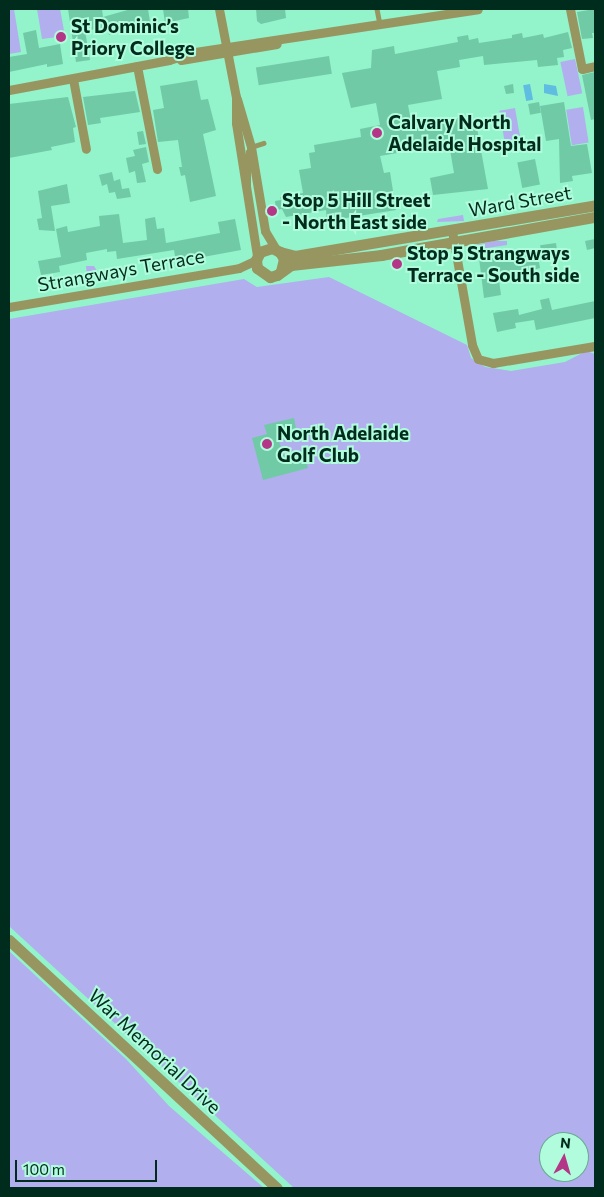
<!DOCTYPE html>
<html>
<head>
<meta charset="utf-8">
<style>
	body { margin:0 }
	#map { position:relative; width:604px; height:1197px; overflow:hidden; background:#93f3cb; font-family:Commissioner,sans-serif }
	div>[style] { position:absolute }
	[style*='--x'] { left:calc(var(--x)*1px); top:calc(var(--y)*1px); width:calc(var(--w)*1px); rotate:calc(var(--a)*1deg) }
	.green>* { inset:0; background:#b1afee; transform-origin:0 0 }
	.water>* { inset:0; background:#5fbde1; transform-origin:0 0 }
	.building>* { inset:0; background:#70caa5; transform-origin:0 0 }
	.service>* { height:4.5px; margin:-2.25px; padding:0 2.25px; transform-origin:2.25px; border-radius:2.25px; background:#989660 }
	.minor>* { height:9px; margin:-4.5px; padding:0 4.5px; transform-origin:4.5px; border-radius:4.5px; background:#989660 }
	.tertiary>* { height:11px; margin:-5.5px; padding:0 5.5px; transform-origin:5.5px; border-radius:5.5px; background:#989660 }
	.dots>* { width:14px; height:14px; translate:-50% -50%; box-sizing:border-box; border:2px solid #b1fcdc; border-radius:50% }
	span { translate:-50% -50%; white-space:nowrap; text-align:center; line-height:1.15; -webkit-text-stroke:4px #b1fcdc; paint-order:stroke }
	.poi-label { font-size:19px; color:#002c1e; font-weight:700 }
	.left { translate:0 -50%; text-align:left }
	.street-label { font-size:19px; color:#002c1e }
	.frame { position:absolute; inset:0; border:10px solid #002c1e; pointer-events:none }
	.north { position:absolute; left:539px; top:1132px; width:50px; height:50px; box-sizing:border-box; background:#b1fcdc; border:1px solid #6aa990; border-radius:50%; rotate:6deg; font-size:14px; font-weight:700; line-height:20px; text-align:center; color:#002c1e }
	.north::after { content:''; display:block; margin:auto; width:18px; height:22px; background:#b43787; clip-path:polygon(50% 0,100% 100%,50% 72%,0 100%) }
	.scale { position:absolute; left:15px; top:1160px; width:142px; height:22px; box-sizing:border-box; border:2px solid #002c1e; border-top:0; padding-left:6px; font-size:15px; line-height:18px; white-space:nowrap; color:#002c1e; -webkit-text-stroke:4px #b1fcdc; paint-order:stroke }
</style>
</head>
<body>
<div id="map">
	<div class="green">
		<div style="clip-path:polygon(9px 9px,14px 9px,21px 52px,9px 54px)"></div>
		<div style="clip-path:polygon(37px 9px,60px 9px,65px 36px,42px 39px)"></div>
		<div style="left:575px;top:59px;width:35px;height:15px;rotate:78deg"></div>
		<div style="left:583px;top:107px;width:36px;height:17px;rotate:81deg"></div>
		<div style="left:515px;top:108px;width:35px;height:16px;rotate:80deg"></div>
		<div style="clip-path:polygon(463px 215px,464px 221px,437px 222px,438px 219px)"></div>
		<div style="clip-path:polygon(494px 241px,507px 241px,507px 245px,474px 250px,471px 246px)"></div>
		<div style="clip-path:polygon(86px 266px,94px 266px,99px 274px,87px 276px)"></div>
		<div style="clip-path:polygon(evenodd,329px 277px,467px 345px,471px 358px,485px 367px,511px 371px,565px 362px,586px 351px,595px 354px,595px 1188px,294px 1188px,9px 926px,9px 319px,244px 279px,257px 287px,329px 277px,549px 1142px,579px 1142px,579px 1172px,549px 1172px,549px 1142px)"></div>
		<div style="clip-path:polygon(9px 951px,126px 1059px,169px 1106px,264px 1188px,9px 1188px)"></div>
	</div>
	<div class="water">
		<div style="left:530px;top:84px;width:16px;height:7px;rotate:79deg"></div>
		<div style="clip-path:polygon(544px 84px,556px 86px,558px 96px,544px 93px)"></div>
	</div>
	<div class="building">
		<div style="clip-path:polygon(68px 9px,102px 9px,103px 17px,131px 9px,148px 9px,151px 28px,109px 35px,107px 27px,85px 31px,90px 60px,76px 62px)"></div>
		<div style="clip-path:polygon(163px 9px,188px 9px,189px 18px,165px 23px)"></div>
		<div style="clip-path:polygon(256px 9px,285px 9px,286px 18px,261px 24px,257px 21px)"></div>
		<div style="clip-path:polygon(595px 9px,595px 33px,592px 33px,593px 38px,582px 39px,577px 12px)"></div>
		<div style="clip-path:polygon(36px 30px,39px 48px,60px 44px,63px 64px,47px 67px,47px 64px,9px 72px,9px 57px,27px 54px,23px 33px)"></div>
		<div style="clip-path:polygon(568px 32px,572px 48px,563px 50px,564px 57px,557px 58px,558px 65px,538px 67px,537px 60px,484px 65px,483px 56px,459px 60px,460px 67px,437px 71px,442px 99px,408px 105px,412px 126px,469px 116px,471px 129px,477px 128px,488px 189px,433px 195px,430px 178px,454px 173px,449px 144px,380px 156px,384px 173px,390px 172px,396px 210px,327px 221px,326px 210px,286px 217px,282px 209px,276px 210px,275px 201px,281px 200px,280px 197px,303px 193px,299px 170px,311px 168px,309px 153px,315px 152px,314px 145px,361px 137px,360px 129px,380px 125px,376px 103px,351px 108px,342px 73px,371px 68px,372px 50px,394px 46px,395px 54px,458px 42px,457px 37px,468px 35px,469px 40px,478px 38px,479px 43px,512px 38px,512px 35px,522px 33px,523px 38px,543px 34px,544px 38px)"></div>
		<div style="left:329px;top:56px;width:18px;height:74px;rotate:81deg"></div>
		<div style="clip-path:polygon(595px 72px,595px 119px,591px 120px,582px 75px)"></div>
		<div style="clip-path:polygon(197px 80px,201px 100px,208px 99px,216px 130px,203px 134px,216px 196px,190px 202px,185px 175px,181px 176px,179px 167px,182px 167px,178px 140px,158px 142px,153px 110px,164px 108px,160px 86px)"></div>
		<div style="clip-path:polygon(513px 84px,514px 93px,506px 94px,504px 86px)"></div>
		<div style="clip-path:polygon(135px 91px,140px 112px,100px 118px,101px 123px,88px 125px,83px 97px)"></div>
		<div style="clip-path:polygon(68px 97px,76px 127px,73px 128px,75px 142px,51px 147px,52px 150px,9px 158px,9px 104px)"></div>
		<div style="left:539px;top:102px;width:11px;height:11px;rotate:80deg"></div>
		<div style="clip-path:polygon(564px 102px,571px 146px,587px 144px,592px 173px,572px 176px,573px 181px,560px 183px,559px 139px,546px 141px,540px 106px)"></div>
		<div style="clip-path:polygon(143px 131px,146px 144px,139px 145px,137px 132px)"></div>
		<div style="clip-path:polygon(146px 147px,149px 162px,142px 164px,146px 182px,137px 183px,135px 171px,129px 173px,126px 158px,135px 156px,133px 150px)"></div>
		<div style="left:535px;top:159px;width:26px;height:18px;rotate:79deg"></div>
		<div style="clip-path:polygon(112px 172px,114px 181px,120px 179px,122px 189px,129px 188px,131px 197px,117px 199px,115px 192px,109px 193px,107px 184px,102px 186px,99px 175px)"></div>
		<div style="clip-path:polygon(67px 184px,70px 203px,51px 206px,55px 231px,39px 230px,37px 219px,42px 218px,38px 191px)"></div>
		<div style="clip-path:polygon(119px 214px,123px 243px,147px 240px,145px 219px,155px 217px,157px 229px,164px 228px,166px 243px,220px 233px,218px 222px,235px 219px,241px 250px,176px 262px,174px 250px,117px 259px,116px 251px,107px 252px,107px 249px,86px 253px,87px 260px,59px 266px,60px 272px,41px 275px,38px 261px,61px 257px,56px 229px,67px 226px,68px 232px,100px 226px,99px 216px)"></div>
		<div style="clip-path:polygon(595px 239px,595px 248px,587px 250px,585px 241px)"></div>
		<div style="left:556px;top:243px;width:7px;height:16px;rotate:82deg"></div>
		<div style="clip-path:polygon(537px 250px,540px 268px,499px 280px,501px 295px,484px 298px,479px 258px,506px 258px)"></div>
		<div style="clip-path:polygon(549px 298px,552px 310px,595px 301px,595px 318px,536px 330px,534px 320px,515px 323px,516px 328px,497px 332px,493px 313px,518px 309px,519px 315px,542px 309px,540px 300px)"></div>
		<div style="clip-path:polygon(294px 418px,296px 429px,277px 434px,283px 455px,303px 450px,308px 468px,263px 480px,252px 438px,267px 434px,264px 425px)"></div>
	</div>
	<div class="service">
		<div style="--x:377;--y:9;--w:15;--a:79"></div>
		<div style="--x:248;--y:187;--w:35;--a:-90"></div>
		<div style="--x:248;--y:152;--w:6;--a:-59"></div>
		<div style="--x:251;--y:147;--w:13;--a:-18"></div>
	</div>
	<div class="minor">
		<div style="--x:219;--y:9;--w:90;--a:79.1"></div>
		<div style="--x:236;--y:97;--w:26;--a:90"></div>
		<div style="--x:236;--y:123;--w:134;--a:81"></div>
		<div style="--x:570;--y:9;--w:61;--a:78.7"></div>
		<div style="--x:582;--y:69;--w:13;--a:-13"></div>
		<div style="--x:181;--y:60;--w:97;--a:-9.5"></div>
		<div style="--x:137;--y:66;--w:105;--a:79"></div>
		<div style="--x:73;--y:79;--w:71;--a:79.5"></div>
		<div style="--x:9;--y:90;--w:163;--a:-10.6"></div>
		<div style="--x:169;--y:60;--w:27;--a:-17"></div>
		<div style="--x:195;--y:52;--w:286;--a:-8.6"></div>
		<div style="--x:237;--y:99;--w:50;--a:73.7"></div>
		<div style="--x:251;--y:147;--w:85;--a:80.5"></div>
		<div style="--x:265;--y:231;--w:21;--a:59"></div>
		<div style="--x:452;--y:231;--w:116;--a:80"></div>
		<div style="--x:472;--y:345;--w:15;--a:67"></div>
		<div style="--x:478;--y:359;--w:16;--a:15"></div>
		<div style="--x:493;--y:363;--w:103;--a:-9.5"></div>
		<div style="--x:9;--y:307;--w:233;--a:-9.6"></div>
		<div style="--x:239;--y:268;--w:19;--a:-25"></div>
	</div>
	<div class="tertiary">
		<div style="--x:280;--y:252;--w:16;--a:15"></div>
		<div style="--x:295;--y:256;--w:304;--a:-9.6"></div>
		<div style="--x:281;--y:271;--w:12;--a:-76"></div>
		<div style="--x:284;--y:259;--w:8;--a:-120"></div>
		<div style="--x:280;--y:252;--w:9;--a:-153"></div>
		<div style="--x:272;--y:248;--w:13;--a:162"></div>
		<div style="--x:260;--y:252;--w:9;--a:117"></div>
		<div style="--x:256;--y:260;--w:8;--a:83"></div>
		<div style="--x:257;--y:268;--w:16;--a:35"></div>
		<div style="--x:270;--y:277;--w:7;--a:-16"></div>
		<div style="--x:277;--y:275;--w:17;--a:-36"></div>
		<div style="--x:291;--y:265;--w:91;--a:-6.3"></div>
		<div style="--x:381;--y:255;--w:217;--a:-10.1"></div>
		<div style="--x:9;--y:940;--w:365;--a:42.8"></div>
	</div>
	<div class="dots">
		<div style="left:61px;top:37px;background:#b43787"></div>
		<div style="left:377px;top:133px;background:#b43787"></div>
		<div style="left:272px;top:211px;background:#b43787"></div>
		<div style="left:397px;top:264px;background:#b43787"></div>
		<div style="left:267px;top:444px;background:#b43787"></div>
	</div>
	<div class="poi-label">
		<span class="left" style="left:71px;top:37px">St Dominic’s<br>Priory College</span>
		<span class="left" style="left:388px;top:133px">Calvary North<br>Adelaide Hospital</span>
		<span class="left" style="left:282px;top:211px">Stop 5 Hill Street<br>- North East side</span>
		<span class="left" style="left:407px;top:264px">Stop 5 Strangways<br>Terrace - South side</span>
		<span class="left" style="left:277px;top:444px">North Adelaide<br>Golf Club</span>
	</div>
	<div class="street-label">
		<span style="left:520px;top:201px;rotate:-10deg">Ward Street</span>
		<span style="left:121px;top:270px;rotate:-10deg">Strangways Terrace</span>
		<span style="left:155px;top:1051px;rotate:43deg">War Memorial Drive</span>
	</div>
	<div class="frame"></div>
	<div class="north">N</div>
	<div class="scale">100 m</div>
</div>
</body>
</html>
